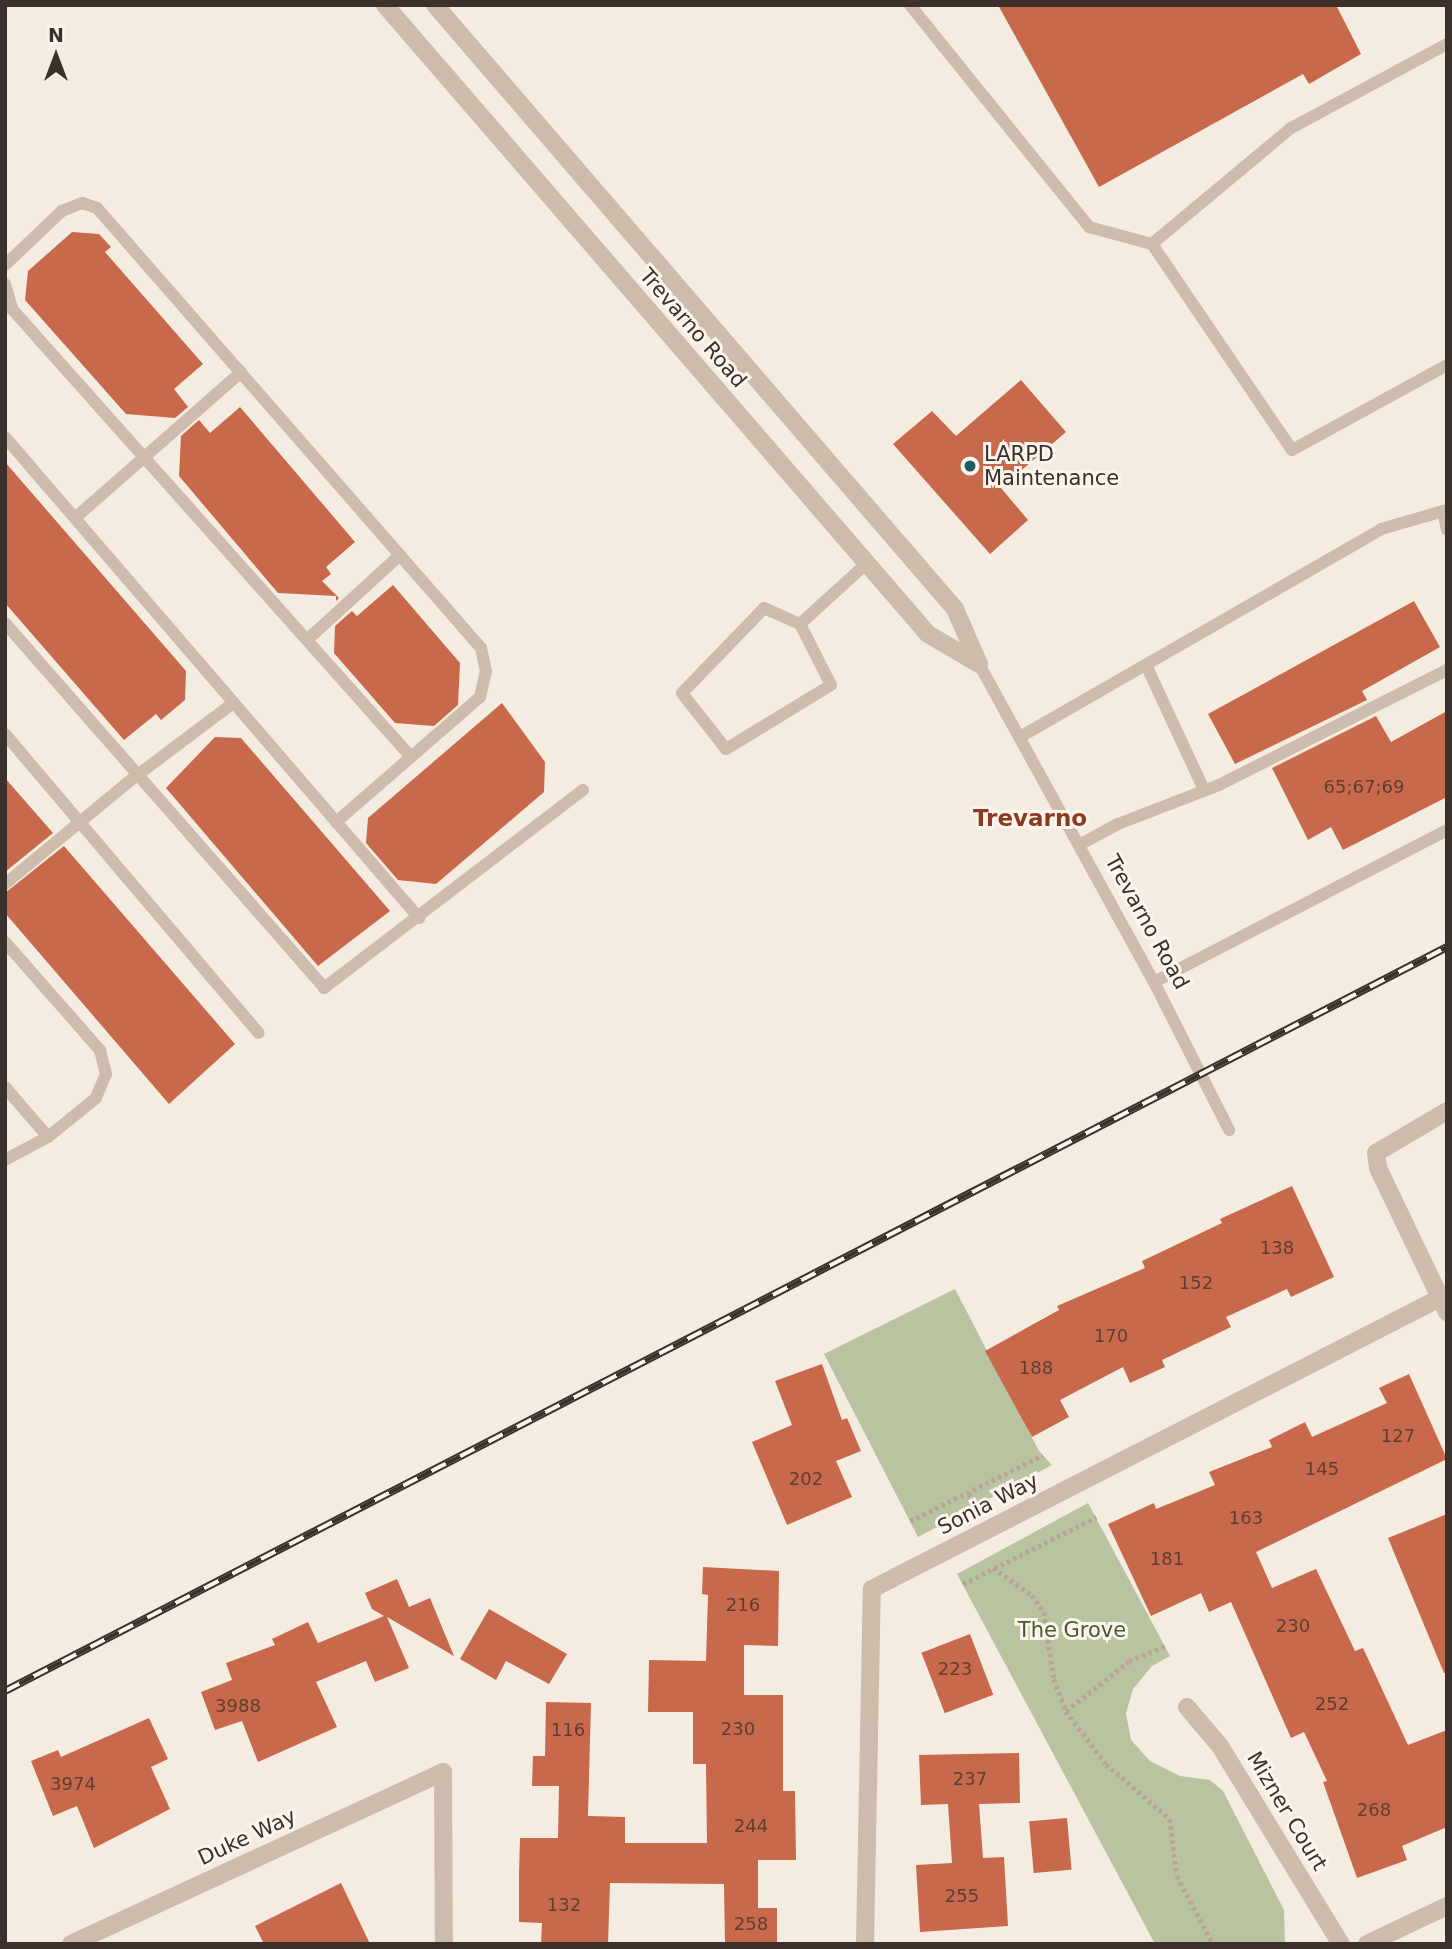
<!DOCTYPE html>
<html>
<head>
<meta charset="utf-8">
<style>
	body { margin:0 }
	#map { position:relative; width:1452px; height:1949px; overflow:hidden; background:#f4ebe1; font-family:"DejaVu Sans",sans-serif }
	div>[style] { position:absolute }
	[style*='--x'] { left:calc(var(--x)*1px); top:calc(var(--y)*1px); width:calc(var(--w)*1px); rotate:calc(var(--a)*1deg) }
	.green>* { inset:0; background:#b8c4a0 }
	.building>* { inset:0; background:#c8694b; transform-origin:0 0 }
	.path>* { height:4.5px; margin-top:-2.25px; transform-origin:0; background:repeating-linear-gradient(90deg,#b9a596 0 3.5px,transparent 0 7px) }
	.lane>* { height:12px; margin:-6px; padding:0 6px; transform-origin:6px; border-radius:6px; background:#cdbbac }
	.street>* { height:18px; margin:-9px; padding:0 9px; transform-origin:9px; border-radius:9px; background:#cdbbac }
	.rail>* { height:8px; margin-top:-4px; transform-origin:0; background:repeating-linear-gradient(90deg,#fbf5ee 0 16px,#3b302b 0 32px); box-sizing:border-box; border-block:2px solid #3b302b }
	.dots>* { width:19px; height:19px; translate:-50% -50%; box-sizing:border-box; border:4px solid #fbf5ee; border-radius:50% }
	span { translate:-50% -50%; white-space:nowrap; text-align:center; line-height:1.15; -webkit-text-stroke:6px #fbf5ee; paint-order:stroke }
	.number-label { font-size:18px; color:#5e3e33 }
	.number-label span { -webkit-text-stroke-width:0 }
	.street-label { font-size:21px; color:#3b302b }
	.poi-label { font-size:21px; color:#3b302b }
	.left { translate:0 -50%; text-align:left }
	.park-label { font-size:21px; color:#4a5a2e }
	.neighbourhood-label { font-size:23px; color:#8c3b22; font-weight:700 }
	.frame { position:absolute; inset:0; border:7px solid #3b302b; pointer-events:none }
	.north { position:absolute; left:21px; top:21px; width:70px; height:70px; -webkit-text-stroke:5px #fbf5ee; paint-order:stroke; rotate:0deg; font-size:19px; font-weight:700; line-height:28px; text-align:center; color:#3b302b }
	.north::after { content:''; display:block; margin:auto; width:24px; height:32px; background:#3b302b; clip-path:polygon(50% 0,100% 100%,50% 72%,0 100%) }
</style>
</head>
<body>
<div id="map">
	<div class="green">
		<div style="clip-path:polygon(955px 1289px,1039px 1451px,1052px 1465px,918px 1537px,824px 1354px)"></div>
		<div style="clip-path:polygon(1088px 1503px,1170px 1656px,1152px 1666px,1133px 1689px,1126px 1713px,1131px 1740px,1150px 1761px,1180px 1776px,1210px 1780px,1223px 1791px,1284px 1910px,1285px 1944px,1155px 1944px,957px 1574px)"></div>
	</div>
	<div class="building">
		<div style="clip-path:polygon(998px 5px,1336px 5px,1361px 54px,1309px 84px,1303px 74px,1099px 187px)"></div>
		<div style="clip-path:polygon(72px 232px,99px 234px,111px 247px,105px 252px,203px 364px,174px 389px,188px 407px,175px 418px,126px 414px,25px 300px,28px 271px)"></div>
		<div style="clip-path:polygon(1021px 380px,1066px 432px,1001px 488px,1028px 520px,990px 554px,893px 444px,932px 411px,956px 436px)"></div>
		<div style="clip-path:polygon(240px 407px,355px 542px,326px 567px,331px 574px,322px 581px,339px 598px,336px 601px,336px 596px,278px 593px,179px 476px,181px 436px,199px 420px,210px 433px)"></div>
		<div style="clip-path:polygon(5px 462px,186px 671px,185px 700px,161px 720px,156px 714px,124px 740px,5px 603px)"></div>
		<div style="clip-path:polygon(393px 585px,460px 663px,458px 705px,434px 726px,395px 723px,334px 653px,335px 626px,352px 611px,357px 616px)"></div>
		<div style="clip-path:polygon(1414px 601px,1440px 647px,1362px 691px,1367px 700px,1235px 764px,1208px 714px)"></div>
		<div style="clip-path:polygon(502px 703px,545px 762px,544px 792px,436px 884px,398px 880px,366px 843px,368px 818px)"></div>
		<div style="clip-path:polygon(1447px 711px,1447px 797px,1343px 850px,1331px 827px,1308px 840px,1272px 768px,1376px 716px,1391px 742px)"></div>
		<div style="clip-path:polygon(215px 737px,241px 738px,390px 911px,318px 966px,166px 788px)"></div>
		<div style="clip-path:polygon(5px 778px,53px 833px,5px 872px)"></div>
		<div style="clip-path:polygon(64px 846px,235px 1044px,169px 1104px,5px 913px,5px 893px)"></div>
		<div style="clip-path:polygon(1292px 1186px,1334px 1277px,1291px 1297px,1287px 1289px,1226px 1317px,1231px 1327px,1162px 1360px,1165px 1367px,1130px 1383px,1123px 1367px,1060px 1400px,1069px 1417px,1032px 1437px,985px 1351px,1059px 1310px,1057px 1306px,1145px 1268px,1142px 1261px,1222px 1223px,1220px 1219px)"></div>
		<div style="clip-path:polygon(822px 1364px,842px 1420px,847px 1418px,861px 1451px,836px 1461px,852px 1497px,787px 1525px,752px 1442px,792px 1425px,775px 1381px)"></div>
		<div style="clip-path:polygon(1409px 1374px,1447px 1459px,1256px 1552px,1272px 1588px,1316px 1569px,1355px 1651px,1363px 1648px,1408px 1745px,1447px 1730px,1447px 1827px,1402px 1846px,1407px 1860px,1357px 1878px,1323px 1782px,1327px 1781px,1304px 1732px,1291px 1738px,1231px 1602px,1209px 1612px,1201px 1593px,1151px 1616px,1108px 1524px,1154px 1503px,1156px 1509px,1215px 1485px,1209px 1472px,1272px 1447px,1269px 1440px,1305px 1422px,1312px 1437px,1387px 1403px,1379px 1388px)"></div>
		<div style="clip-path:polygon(1447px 1514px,1447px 1673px,1444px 1673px,1388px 1538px)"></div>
		<div style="clip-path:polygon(703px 1567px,779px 1571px,778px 1646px,744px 1645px,744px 1695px,783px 1695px,783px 1791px,795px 1791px,796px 1860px,758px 1860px,758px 1908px,777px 1908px,777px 1944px,725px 1944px,724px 1884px,610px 1883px,608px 1944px,541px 1944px,542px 1923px,519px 1922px,519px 1874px,520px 1838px,558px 1838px,559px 1786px,532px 1786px,533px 1756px,545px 1756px,546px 1702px,591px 1703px,588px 1816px,625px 1817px,625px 1843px,707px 1843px,706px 1764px,693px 1764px,693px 1712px,648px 1712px,649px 1660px,706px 1661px,708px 1595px,702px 1594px)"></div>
		<div style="clip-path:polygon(397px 1579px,409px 1607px,430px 1598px,454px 1656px,387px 1617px,409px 1668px,375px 1682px,366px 1661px,316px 1682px,337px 1727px,258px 1762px,242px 1721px,215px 1730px,201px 1692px,232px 1680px,226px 1663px,275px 1645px,272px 1639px,308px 1622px,318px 1643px,384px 1616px,372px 1609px,365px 1593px)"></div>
		<div style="clip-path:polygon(489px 1609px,567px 1654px,549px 1684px,506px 1661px,496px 1680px,460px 1659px)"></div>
		<div style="left:970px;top:1634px;width:65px;height:52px;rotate:69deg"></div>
		<div style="clip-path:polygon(149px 1718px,168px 1759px,151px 1767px,170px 1809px,94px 1848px,77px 1806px,53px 1816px,31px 1761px,58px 1750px,61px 1757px)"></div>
		<div style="clip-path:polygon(1019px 1753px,1020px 1803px,979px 1804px,983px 1858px,1004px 1857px,1008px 1926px,920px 1932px,916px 1865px,952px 1863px,948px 1804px,921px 1805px,919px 1755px)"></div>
		<div style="left:1067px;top:1818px;width:52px;height:38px;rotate:85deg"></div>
		<div style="clip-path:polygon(341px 1883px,370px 1944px,264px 1944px,255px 1926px)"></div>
	</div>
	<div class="path">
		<div style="--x:969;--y:1493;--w:17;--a:57"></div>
		<div style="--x:910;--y:1521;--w:148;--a:-26.4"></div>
		<div style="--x:993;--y:1568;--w:47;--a:34.7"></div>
		<div style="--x:1032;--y:1595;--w:21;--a:55"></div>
		<div style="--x:1044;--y:1612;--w:68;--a:81.5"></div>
		<div style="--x:1054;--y:1679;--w:34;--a:69"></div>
		<div style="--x:1066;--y:1711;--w:66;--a:53"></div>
		<div style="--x:1106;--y:1764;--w:84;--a:40.7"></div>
		<div style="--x:1170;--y:1819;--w:57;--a:83"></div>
		<div style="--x:1177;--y:1876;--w:77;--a:62.1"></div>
		<div style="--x:963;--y:1584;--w:149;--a:-26.7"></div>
		<div style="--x:1066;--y:1711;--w:80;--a:-38.4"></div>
		<div style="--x:1129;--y:1661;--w:39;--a:-23"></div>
	</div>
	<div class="lane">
		<div style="--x:910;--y:5;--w:285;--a:51.1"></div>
		<div style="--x:1089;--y:227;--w:65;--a:15.1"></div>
		<div style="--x:1447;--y:44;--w:177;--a:151.7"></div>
		<div style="--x:1291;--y:128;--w:181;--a:140.2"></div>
		<div style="--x:1152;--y:244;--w:249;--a:55.8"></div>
		<div style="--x:1292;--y:450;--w:177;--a:-28.7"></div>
		<div style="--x:5;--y:265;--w:79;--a:-43.5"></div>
		<div style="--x:62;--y:211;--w:22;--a:-22"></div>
		<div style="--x:82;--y:203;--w:16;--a:18"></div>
		<div style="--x:97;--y:208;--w:584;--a:48.89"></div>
		<div style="--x:481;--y:648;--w:24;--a:78"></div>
		<div style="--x:486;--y:671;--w:27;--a:103"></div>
		<div style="--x:480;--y:697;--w:191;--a:139"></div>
		<div style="--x:5;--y:284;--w:26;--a:74"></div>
		<div style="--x:12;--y:309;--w:600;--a:48.31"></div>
		<div style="--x:5;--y:437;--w:635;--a:49.28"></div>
		<div style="--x:1443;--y:511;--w:19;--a:78"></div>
		<div style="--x:75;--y:518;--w:221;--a:-41.3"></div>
		<div style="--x:5;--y:623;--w:485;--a:48.8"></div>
		<div style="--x:324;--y:988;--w:326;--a:-37.4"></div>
		<div style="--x:800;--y:624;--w:68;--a:63.1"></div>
		<div style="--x:831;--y:685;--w:123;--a:148.6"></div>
		<div style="--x:726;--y:749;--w:71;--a:-128.2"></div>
		<div style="--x:682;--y:693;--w:118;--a:-46"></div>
		<div style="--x:764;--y:608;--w:39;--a:24"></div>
		<div style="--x:800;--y:624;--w:89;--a:-42.3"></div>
		<div style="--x:307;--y:640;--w:126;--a:-42.4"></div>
		<div style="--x:979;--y:664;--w:363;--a:61.2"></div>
		<div style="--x:1154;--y:982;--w:166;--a:63.1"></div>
		<div style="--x:1147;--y:667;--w:136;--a:65.1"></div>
		<div style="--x:5;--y:734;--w:392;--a:49.7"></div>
		<div style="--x:1020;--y:737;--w:417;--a:-29.9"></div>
		<div style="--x:1381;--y:529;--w:69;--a:-16.1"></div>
		<div style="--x:1079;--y:845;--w:44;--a:-28.3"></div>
		<div style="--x:1118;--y:824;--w:108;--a:-21.1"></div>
		<div style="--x:1219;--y:785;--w:255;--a:-26.8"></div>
		<div style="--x:5;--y:884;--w:158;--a:-39.6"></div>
		<div style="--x:127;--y:783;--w:133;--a:-37"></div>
		<div style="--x:5;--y:942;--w:144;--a:48.7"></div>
		<div style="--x:100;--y:1050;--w:25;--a:76"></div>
		<div style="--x:106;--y:1074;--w:26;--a:113"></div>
		<div style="--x:96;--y:1098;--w:62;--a:140.9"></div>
		<div style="--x:48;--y:1137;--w:49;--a:151.9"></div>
		<div style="--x:1154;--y:982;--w:330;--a:-27.4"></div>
		<div style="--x:5;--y:1087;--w:66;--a:49.3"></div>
	</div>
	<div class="street">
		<div style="--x:385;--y:5;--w:831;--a:49.2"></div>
		<div style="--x:928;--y:634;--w:59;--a:30.5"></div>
		<div style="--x:435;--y:5;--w:797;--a:49.27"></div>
		<div style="--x:955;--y:609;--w:60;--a:66.4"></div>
		<div style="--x:1447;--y:1111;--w:82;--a:149.4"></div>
		<div style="--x:1376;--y:1153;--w:15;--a:82"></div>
		<div style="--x:1378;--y:1168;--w:160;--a:64.4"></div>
		<div style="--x:1187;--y:1707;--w:51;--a:49.8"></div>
		<div style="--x:1220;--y:1746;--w:232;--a:58.6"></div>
		<div style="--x:71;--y:1944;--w:410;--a:-24.8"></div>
		<div style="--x:443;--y:1772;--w:172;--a:89.7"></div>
		<div style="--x:865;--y:1944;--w:355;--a:-88.9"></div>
		<div style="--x:872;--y:1589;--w:638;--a:-27.13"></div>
		<div style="--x:1367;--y:1944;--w:89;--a:-25.4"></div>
	</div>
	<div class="rail">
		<div style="--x:5;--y:1691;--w:1623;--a:-27.29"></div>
	</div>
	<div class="dots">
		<div style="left:970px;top:466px;background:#1f5a5e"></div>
	</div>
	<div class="number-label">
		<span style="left:1364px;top:787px">65;67;69</span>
		<span style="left:1277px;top:1248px">138</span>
		<span style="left:1196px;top:1283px">152</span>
		<span style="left:1111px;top:1336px">170</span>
		<span style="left:1036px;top:1368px">188</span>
		<span style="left:1398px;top:1436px">127</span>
		<span style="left:1322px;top:1469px">145</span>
		<span style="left:806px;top:1479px">202</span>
		<span style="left:1246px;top:1518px">163</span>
		<span style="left:1167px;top:1559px">181</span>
		<span style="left:743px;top:1605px">216</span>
		<span style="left:1293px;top:1626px">230</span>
		<span style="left:955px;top:1669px">223</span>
		<span style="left:1332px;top:1704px">252</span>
		<span style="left:238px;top:1706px">3988</span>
		<span style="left:738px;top:1729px">230</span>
		<span style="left:568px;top:1730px">116</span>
		<span style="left:970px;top:1779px">237</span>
		<span style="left:73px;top:1784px">3974</span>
		<span style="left:1374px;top:1810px">268</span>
		<span style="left:751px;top:1826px">244</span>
		<span style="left:962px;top:1896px">255</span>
		<span style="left:564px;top:1905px">132</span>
		<span style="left:751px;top:1924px">258</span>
	</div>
	<div class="street-label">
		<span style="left:693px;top:328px;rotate:49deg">Trevarno Road</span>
		<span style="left:1147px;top:922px;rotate:61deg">Trevarno Road</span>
		<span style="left:988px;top:1504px;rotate:-27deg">Sonia Way</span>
		<span style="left:1287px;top:1811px;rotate:59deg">Mizner Court</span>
		<span style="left:247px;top:1837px;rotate:-25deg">Duke Way</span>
	</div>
	<div class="poi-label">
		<span class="left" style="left:984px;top:466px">LARPD<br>Maintenance</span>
	</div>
	<div class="park-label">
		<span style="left:1072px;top:1630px">The Grove</span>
	</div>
	<div class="neighbourhood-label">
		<span style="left:1030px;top:818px">Trevarno</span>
	</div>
	<div class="frame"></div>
	<div class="north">N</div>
</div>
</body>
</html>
